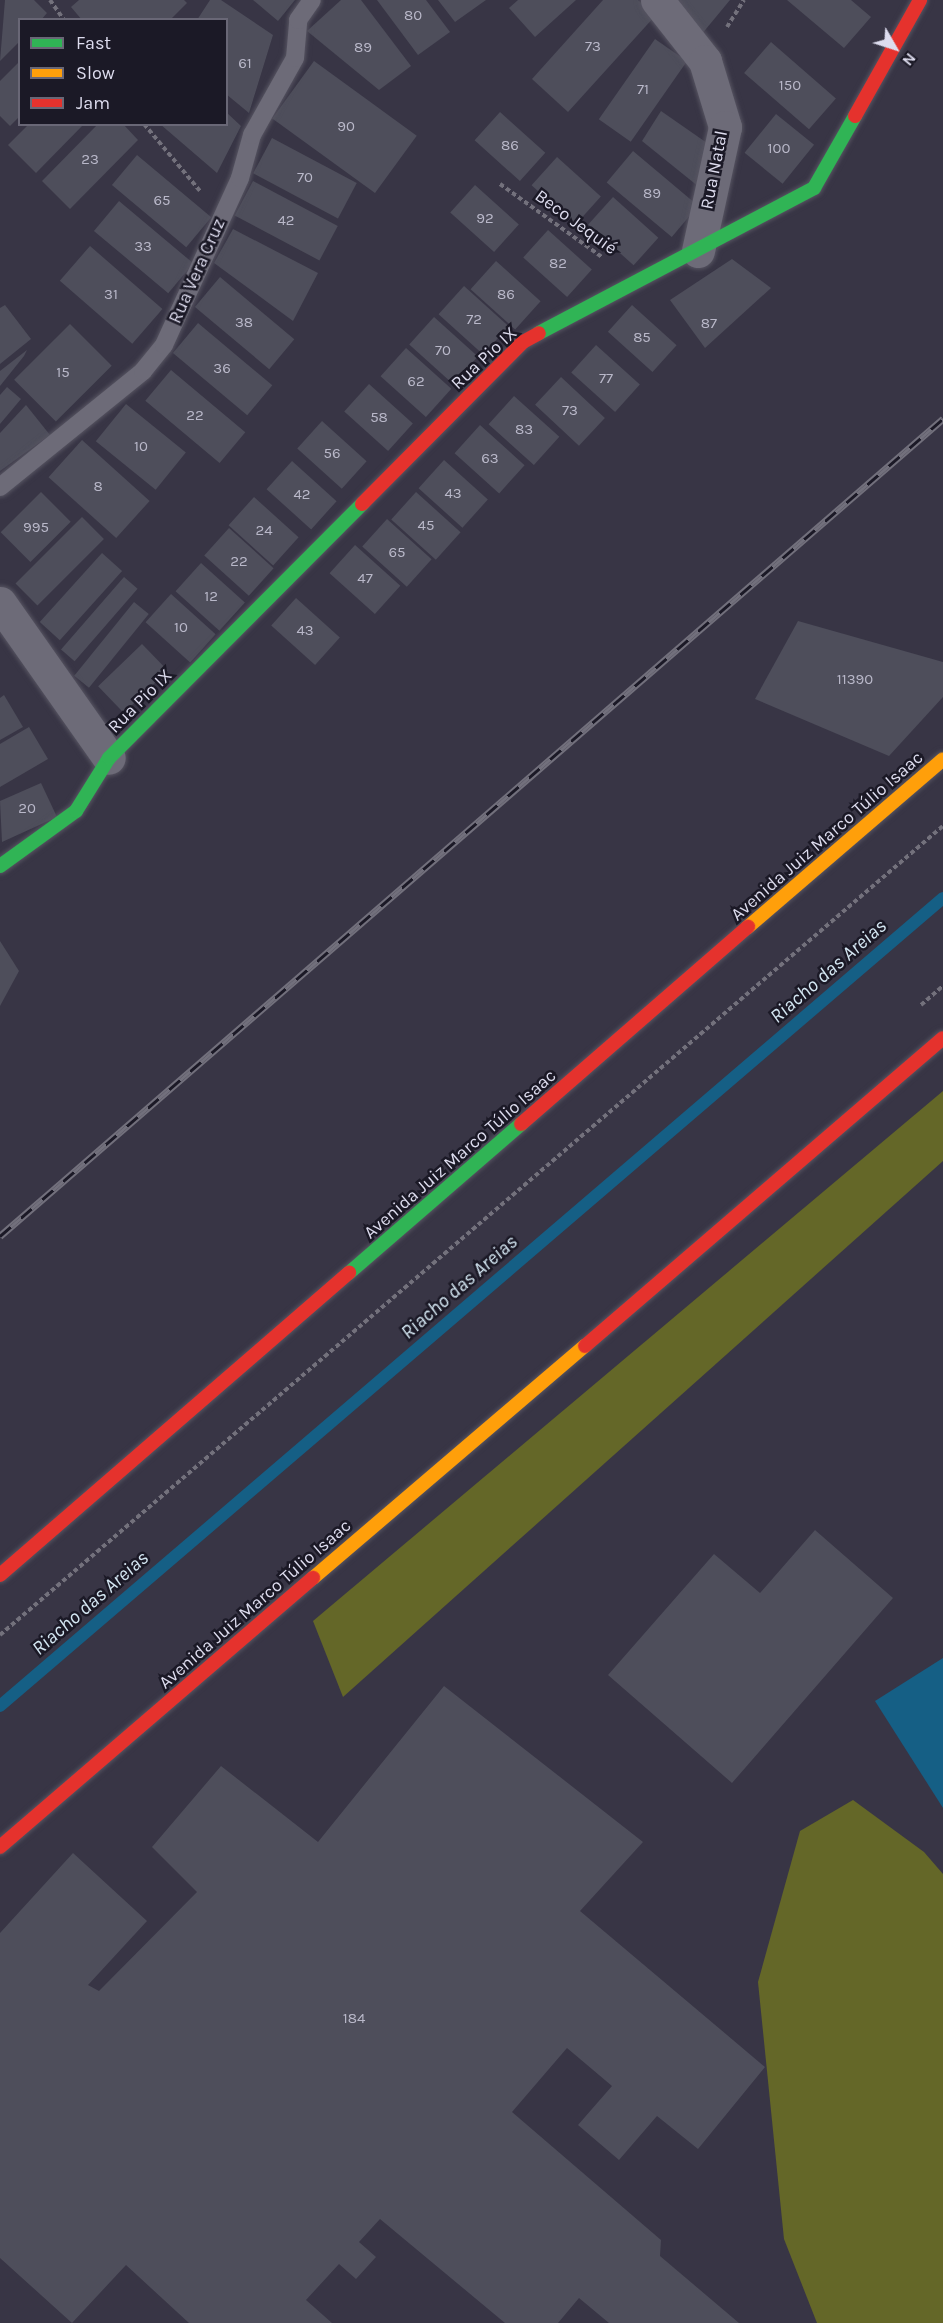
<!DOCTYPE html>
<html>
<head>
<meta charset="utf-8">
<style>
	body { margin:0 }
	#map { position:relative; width:943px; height:2323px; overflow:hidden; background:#383545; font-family:Karla,sans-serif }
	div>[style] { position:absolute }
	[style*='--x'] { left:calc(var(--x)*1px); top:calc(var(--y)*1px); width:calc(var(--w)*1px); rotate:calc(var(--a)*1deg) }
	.forest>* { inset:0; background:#646728 }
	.water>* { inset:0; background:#155f85 }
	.stream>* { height:12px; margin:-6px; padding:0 6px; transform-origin:6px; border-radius:6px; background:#155f85 }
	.building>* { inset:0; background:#4e4e5b; transform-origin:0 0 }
	.path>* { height:4px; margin-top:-2px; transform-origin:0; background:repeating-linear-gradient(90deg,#73717c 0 4.5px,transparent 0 7.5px) }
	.roads { filter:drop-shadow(0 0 2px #565461) drop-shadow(0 0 2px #565461) }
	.lane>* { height:18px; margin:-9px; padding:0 9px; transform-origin:9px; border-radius:9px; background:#6d6b78 }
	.street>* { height:33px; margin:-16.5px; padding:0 16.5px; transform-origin:16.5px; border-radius:16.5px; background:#6d6b78 }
	.fast>* { height:14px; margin:-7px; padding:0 7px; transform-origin:7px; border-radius:7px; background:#30b455 }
	.slow>* { height:14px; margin:-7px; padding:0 7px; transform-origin:7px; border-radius:7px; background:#ff9f0a }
	.jam>* { height:14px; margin:-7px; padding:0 7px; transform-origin:7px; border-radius:7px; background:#e5322d }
	.rail>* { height:7px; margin-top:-3.5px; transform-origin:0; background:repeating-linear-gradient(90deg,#1b1926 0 14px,#72707c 0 28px); box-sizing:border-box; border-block:2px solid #72707c }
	span { translate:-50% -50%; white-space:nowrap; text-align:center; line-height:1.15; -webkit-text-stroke:5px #1b1926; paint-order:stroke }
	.number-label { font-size:15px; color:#b9b8c9 }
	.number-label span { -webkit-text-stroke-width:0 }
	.street-label { font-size:18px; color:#dddcee }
	.water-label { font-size:20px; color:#d4e6f2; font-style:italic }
	.legend { position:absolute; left:18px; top:18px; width:210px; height:108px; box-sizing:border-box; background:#1b1926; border:2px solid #696776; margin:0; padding:8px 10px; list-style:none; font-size:18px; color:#dddcee }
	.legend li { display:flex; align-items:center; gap:12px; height:30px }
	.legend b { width:30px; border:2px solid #696776 }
	.north { position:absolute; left:865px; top:18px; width:60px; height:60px; -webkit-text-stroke:4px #1b1926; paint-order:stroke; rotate:129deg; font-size:16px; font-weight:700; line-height:24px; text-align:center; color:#dddcee }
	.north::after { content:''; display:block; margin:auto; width:21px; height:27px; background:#dddcee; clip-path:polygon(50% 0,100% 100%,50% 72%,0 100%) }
</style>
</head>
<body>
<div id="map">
	<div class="forest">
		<div style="clip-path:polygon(943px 1091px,943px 1161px,343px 1697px,313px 1621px)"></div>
		<div style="clip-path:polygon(853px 1800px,924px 1852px,943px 1874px,943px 2323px,817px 2323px,784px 2239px,758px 1982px,800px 1831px)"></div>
	</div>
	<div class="water">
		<div style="clip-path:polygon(943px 1658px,943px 1808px,875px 1701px)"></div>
	</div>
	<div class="stream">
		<div style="--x:0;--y:1706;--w:1242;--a:-40.59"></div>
	</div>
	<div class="building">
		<div style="clip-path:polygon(5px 0,34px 0,47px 13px,41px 20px,20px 20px,20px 41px,0 61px)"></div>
		<div style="clip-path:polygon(79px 0,184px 0,187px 3px,170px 20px,82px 20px,71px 7px)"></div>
		<div style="clip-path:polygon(210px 0,221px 0,273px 35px,249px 113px,226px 94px,226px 20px,197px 20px)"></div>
		<div style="clip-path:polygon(253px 0,295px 0,278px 21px)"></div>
		<div style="clip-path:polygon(341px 0,361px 0,411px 66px,379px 90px,307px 31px)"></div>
		<div style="clip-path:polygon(377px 0,426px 0,450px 32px,418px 55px)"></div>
		<div style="clip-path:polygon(438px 0,486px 0,455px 22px)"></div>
		<div style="clip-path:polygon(518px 0,576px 0,535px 37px,509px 8px)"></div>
		<div style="clip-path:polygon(603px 0,638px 0,655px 16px,568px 112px,532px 79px)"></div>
		<div style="clip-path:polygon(670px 0,730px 0,701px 35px)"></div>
		<div style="clip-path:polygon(787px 0,851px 0,871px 17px,844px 48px)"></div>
		<div style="left:655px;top:39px;width:39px;height:98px;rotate:35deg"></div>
		<div style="left:771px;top:42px;width:86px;height:41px;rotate:41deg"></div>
		<div style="clip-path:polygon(20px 61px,20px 116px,10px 126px,0 116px,0 81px)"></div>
		<div style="left:314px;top:61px;width:127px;height:71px;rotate:36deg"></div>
		<div style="clip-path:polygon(661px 111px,707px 143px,699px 187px,642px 141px)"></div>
		<div style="clip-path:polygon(226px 112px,241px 126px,217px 173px,160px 124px,226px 124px)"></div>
		<div style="left:500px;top:112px;width:61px;height:38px;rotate:42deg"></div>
		<div style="left:776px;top:114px;width:49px;height:50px;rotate:39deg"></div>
		<div style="clip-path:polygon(29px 124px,84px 124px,36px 173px,8px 145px)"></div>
		<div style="clip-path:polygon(98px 124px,123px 124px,138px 140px,70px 209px,42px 181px)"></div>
		<div style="left:272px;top:138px;width:96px;height:40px;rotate:28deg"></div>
		<div style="left:633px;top:151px;width:85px;height:41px;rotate:40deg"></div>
		<div style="left:137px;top:155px;width:97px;height:39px;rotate:40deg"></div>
		<div style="left:557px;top:157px;width:59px;height:38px;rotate:42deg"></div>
		<div style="left:253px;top:181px;width:96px;height:39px;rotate:28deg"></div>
		<div style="left:475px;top:185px;width:59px;height:37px;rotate:42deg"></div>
		<div style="left:613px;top:197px;width:61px;height:37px;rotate:42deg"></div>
		<div style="left:119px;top:201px;width:97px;height:39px;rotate:40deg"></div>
		<div style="clip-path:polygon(233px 229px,318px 273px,293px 321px,214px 263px)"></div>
		<div style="left:548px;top:230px;width:59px;height:37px;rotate:42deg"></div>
		<div style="left:90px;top:246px;width:96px;height:46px;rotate:41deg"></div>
		<div style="clip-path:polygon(732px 259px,771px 288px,705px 348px,670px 300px)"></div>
		<div style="left:496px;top:261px;width:60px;height:38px;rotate:42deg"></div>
		<div style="left:220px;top:277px;width:97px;height:39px;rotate:40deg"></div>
		<div style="left:464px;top:286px;width:60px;height:38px;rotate:42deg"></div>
		<div style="clip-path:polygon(5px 305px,31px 339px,0 364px,0 308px)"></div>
		<div style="left:632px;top:305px;width:60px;height:36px;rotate:42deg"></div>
		<div style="left:434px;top:317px;width:59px;height:37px;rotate:42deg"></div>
		<div style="left:198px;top:323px;width:97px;height:39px;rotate:40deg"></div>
		<div style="left:70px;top:324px;width:59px;height:79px;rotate:45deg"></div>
		<div style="left:596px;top:345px;width:59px;height:37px;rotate:42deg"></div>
		<div style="left:406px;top:348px;width:61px;height:38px;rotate:42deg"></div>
		<div style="clip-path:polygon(27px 350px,24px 356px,0 386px,0 371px)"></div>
		<div style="left:171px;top:370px;width:97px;height:40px;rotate:40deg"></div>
		<div style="left:561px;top:377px;width:60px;height:38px;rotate:43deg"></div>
		<div style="left:369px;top:384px;width:59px;height:37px;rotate:42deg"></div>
		<div style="clip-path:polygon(7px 387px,21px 399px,0 424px,0 395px)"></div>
		<div style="left:514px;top:396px;width:61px;height:38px;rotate:42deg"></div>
		<div style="left:126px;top:404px;width:77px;height:48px;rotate:39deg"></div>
		<div style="clip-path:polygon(26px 405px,50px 435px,0 471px,0 433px)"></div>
		<div style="left:322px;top:421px;width:60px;height:37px;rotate:42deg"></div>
		<div style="left:480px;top:425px;width:60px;height:38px;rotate:42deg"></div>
		<div style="left:82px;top:440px;width:91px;height:50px;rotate:42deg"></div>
		<div style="left:444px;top:460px;width:59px;height:38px;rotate:42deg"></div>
		<div style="left:292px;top:461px;width:60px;height:38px;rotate:42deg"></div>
		<div style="left:41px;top:492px;width:42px;height:57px;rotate:45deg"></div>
		<div style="left:416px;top:492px;width:60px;height:37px;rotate:42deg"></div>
		<div style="left:254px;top:497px;width:60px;height:38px;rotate:42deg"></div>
		<div style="left:82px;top:517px;width:31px;height:94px;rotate:45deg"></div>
		<div style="left:387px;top:519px;width:60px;height:37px;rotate:42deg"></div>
		<div style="left:229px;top:528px;width:60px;height:37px;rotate:42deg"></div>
		<div style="left:355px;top:545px;width:61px;height:38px;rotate:42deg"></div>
		<div style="left:102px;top:553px;width:27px;height:93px;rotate:42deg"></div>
		<div style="left:201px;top:563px;width:59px;height:38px;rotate:42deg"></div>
		<div style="left:124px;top:577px;width:18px;height:96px;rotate:41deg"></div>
		<div style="left:171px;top:594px;width:60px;height:38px;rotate:42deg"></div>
		<div style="left:296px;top:598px;width:59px;height:37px;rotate:42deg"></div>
		<div style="left:134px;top:602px;width:19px;height:95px;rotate:39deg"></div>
		<div style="clip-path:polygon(798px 621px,943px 662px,943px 697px,889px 756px,755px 699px)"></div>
		<div style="left:142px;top:644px;width:37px;height:61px;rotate:46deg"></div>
		<div style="clip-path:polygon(4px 695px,23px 727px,0 740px,0 698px)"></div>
		<div style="clip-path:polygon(29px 727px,48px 759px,0 787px,0 744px)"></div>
		<div style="clip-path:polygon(41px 783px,57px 817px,2px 842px,0 801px)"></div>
		<div style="clip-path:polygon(0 941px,19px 971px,0 1006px)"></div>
		<div style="clip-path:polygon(815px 1530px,893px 1598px,732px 1783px,608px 1675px,714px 1554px,760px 1593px)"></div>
		<div style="clip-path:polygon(444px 1686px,643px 1842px,580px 1911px,765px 2067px,698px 2149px,657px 2116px,619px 2160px,578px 2125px,612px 2086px,567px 2048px,512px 2112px,661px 2240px,660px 2256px,739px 2323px,609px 2323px,579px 2298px,558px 2323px,505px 2323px,380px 2219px,359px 2242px,376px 2257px,356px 2279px,339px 2264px,306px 2300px,332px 2323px,189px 2323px,126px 2265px,72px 2323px,0 2258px,0 1933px,73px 1853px,147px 1921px,88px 1985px,99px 1991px,197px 1892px,152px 1847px,221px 1766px,318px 1842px)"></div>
	</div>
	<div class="path">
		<div style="--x:50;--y:0;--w:24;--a:55"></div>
		<div style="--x:727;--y:27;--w:32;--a:-58"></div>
		<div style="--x:144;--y:124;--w:87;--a:50.1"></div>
		<div style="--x:500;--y:184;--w:125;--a:35.6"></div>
		<div style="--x:921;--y:1005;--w:29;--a:-41"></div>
		<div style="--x:0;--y:1635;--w:1242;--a:-40.63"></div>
	</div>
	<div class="roads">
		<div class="lane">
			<div style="--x:0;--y:487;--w:184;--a:-39"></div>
			<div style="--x:143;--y:371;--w:33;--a:-51"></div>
			<div style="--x:164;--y:345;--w:183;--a:-65.5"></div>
			<div style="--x:240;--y:178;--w:45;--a:-74.4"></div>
			<div style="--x:252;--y:135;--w:88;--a:-60.8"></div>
			<div style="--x:295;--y:58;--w:38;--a:-85"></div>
			<div style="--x:298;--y:20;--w:24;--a:-55"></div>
		</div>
		<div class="street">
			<div style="--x:657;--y:0;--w:78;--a:51.8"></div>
			<div style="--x:705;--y:61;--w:69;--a:73.1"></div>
			<div style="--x:725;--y:127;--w:127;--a:102.3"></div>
			<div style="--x:0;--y:603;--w:189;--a:54.9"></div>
		</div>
		<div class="fast">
			<div style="--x:539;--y:333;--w:311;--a:-27.8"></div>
			<div style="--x:814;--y:188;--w:83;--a:-60.3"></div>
			<div style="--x:0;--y:866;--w:94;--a:-35.9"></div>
			<div style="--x:76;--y:811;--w:62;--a:-58.1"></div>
			<div style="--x:109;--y:758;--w:359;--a:-45.1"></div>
			<div style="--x:349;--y:1273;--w:228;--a:-40.9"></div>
		</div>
		<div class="slow">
			<div style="--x:748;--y:927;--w:257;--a:-40.7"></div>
			<div style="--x:313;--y:1578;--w:358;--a:-40.5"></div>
		</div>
		<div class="jam">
			<div style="--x:855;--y:116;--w:133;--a:-60.7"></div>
			<div style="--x:362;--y:504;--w:228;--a:-45.2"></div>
			<div style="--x:523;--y:342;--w:18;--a:-29"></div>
			<div style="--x:521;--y:1124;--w:301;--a:-41"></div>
			<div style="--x:585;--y:1346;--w:472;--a:-40.7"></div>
			<div style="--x:0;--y:1575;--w:462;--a:-40.9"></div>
			<div style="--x:0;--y:1847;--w:413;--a:-40.7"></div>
		</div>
	</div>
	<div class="rail">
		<div style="--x:0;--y:1236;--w:1248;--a:-40.91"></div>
	</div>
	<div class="number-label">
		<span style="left:413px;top:16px">80</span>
		<span style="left:593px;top:47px">73</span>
		<span style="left:363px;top:48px">89</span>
		<span style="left:245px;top:64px">61</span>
		<span style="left:790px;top:86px">150</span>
		<span style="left:643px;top:90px">71</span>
		<span style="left:346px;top:127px">90</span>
		<span style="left:510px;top:146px">86</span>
		<span style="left:779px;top:149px">100</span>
		<span style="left:90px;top:160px">23</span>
		<span style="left:305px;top:178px">70</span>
		<span style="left:652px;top:194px">89</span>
		<span style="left:162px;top:201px">65</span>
		<span style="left:485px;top:219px">92</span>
		<span style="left:286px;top:221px">42</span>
		<span style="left:143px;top:247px">33</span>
		<span style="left:558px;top:264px">82</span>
		<span style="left:111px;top:295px">31</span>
		<span style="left:506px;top:295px">86</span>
		<span style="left:474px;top:320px">72</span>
		<span style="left:244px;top:323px">38</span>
		<span style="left:709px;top:324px">87</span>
		<span style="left:642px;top:338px">85</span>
		<span style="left:443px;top:351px">70</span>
		<span style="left:222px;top:369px">36</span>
		<span style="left:63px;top:373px">15</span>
		<span style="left:606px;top:379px">77</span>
		<span style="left:416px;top:382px">62</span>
		<span style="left:570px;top:411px">73</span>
		<span style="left:195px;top:416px">22</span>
		<span style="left:379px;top:418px">58</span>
		<span style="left:524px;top:430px">83</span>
		<span style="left:141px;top:447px">10</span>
		<span style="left:332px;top:454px">56</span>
		<span style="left:490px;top:459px">63</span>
		<span style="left:98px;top:487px">8</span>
		<span style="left:453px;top:494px">43</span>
		<span style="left:302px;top:495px">42</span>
		<span style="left:426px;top:526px">45</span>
		<span style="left:36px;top:528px">995</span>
		<span style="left:264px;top:531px">24</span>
		<span style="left:397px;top:553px">65</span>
		<span style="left:239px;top:562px">22</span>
		<span style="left:365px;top:579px">47</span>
		<span style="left:211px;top:597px">12</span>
		<span style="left:181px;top:628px">10</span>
		<span style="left:305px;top:631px">43</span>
		<span style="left:855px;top:680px">11390</span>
		<span style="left:27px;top:809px">20</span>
		<span style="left:354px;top:2019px">184</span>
	</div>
	<div class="street-label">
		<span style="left:714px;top:170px;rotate:-79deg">Rua Natal</span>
		<span style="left:576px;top:222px;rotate:36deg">Beco Jequié</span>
		<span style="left:197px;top:271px;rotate:-66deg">Rua Vera Cruz</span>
		<span style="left:484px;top:358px;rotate:-43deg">Rua Pio IX</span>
		<span style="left:140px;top:701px;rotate:-45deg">Rua Pio IX</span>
		<span style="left:827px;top:836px;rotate:-41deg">Avenida Juiz Marco Túlio Isaac</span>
		<span style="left:460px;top:1154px;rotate:-41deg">Avenida Juiz Marco Túlio Isaac</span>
		<span style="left:255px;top:1604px;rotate:-41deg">Avenida Juiz Marco Túlio Isaac</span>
	</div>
	<div class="water-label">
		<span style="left:828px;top:971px;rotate:-41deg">Riacho das Areias</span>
		<span style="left:459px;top:1287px;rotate:-41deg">Riacho das Areias</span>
		<span style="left:90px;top:1603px;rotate:-41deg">Riacho das Areias</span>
	</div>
	<ul class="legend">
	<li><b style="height:8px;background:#30b455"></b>Fast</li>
	<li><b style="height:8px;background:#ff9f0a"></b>Slow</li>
	<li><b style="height:8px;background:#e5322d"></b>Jam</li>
	</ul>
	<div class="north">N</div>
</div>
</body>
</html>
